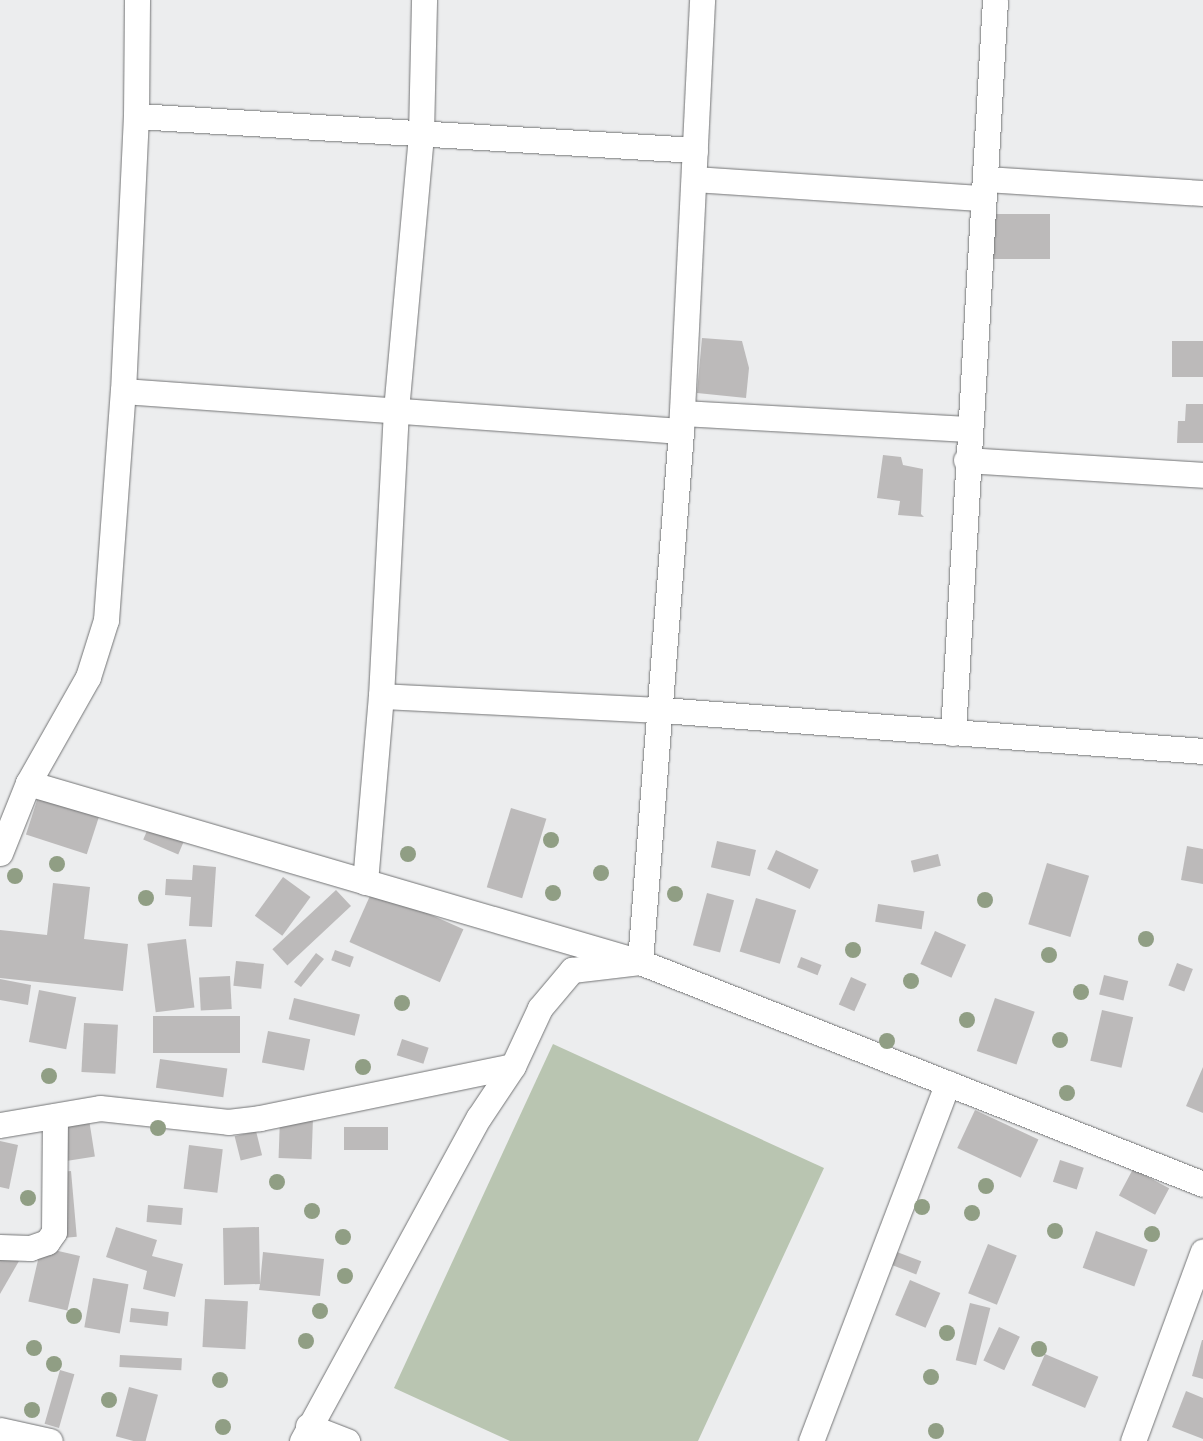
<!DOCTYPE html>
<html>
<head>
<meta charset="utf-8">
<style>
	body { margin:0 }
	#map { position:relative; width:1203px; height:1441px; overflow:hidden; background:#ecedee; font-family:Lato,sans-serif }
	div>[style] { position:absolute }
	[style*='--x'] { left:calc(var(--x)*1px); top:calc(var(--y)*1px); width:calc(var(--w)*1px); rotate:calc(var(--a)*1deg) }
	.green>* { inset:0; background:#b9c5b1 }
	.building>* { inset:0; background:#bcbaba; transform-origin:0 0 }
	.roads { filter:drop-shadow(0 0 1px #737475) drop-shadow(0 0 1px #737475) }
	.minor>* { height:25px; margin:-12.5px; padding:0 12.5px; transform-origin:12.5px; border-radius:12.5px; background:#fff }
	.trees>* { width:16px; height:16px; margin:-8px; border-radius:50%; background:#909e84 }
	span { translate:-50% -50%; white-space:nowrap; text-align:center; line-height:1.15; -webkit-text-stroke:4px #f9fafc; paint-order:stroke }
</style>
</head>
<body>
<div id="map">
	<div class="green">
		<div style="clip-path:polygon(553px 1044px,824px 1168px,698px 1441px,510px 1441px,394px 1388px)"></div>
	</div>
	<div class="building">
		<div style="left:993px;top:214px;width:57px;height:45px"></div>
		<div style="clip-path:polygon(702px 338px,742px 341px,749px 368px,746px 398px,697px 393px)"></div>
		<div style="left:1203px;top:341px;width:36px;height:31px;rotate:90deg"></div>
		<div style="clip-path:polygon(1186px 404px,1203px 404px,1203px 443px,1177px 443px,1178px 421px,1185px 421px)"></div>
		<div style="clip-path:polygon(883px 455px,901px 457px,903px 465px,923px 469px,921px 514px,924px 517px,898px 515px,900px 501px,877px 498px)"></div>
		<div style="left:42px;top:785px;width:64px;height:52px;rotate:18deg"></div>
		<div style="left:511px;top:808px;width:37px;height:83px;rotate:17deg"></div>
		<div style="left:155px;top:812px;width:38px;height:30px;rotate:23deg"></div>
		<div style="left:717px;top:841px;width:40px;height:27px;rotate:13deg"></div>
		<div style="clip-path:polygon(1187px 846px,1203px 849px,1203px 884px,1181px 880px)"></div>
		<div style="left:776px;top:850px;width:47px;height:21px;rotate:25deg"></div>
		<div style="left:938px;top:854px;width:12px;height:28px;rotate:76deg"></div>
		<div style="left:1047px;top:863px;width:44px;height:64px;rotate:17deg"></div>
		<div style="clip-path:polygon(193px 865px,216px 867px,212px 927px,189px 926px,191px 897px,165px 895px,166px 879px,192px 880px)"></div>
		<div style="left:283px;top:877px;width:34px;height:48px;rotate:36deg"></div>
		<div style="clip-path:polygon(53px 883px,90px 887px,84px 939px,128px 944px,123px 991px,0 978px,0 930px,47px 935px)"></div>
		<div style="left:373px;top:889px;width:99px;height:58px;rotate:24deg"></div>
		<div style="left:336px;top:890px;width:22px;height:87px;rotate:47deg"></div>
		<div style="left:707px;top:893px;width:28px;height:54px;rotate:15deg"></div>
		<div style="left:756px;top:898px;width:42px;height:56px;rotate:17deg"></div>
		<div style="left:878px;top:904px;width:47px;height:18px;rotate:9deg"></div>
		<div style="left:935px;top:931px;width:34px;height:36px;rotate:24deg"></div>
		<div style="left:186px;top:939px;width:69px;height:39px;rotate:83deg"></div>
		<div style="left:335px;top:950px;width:20px;height:11px;rotate:20deg"></div>
		<div style="clip-path:polygon(316px 953px,324px 959px,301px 987px,294px 982px)"></div>
		<div style="left:801px;top:957px;width:22px;height:11px;rotate:21deg"></div>
		<div style="left:236px;top:961px;width:28px;height:25px;rotate:6deg"></div>
		<div style="left:1177px;top:963px;width:17px;height:24px;rotate:21deg"></div>
		<div style="left:1104px;top:975px;width:25px;height:20px;rotate:14deg"></div>
		<div style="left:230px;top:976px;width:33px;height:31px;rotate:87deg"></div>
		<div style="left:851px;top:977px;width:17px;height:30px;rotate:24deg"></div>
		<div style="clip-path:polygon(0 979px,31px 985px,28px 1005px,0 1000px)"></div>
		<div style="left:39px;top:990px;width:38px;height:53px;rotate:11deg"></div>
		<div style="left:294px;top:998px;width:68px;height:22px;rotate:14deg"></div>
		<div style="left:995px;top:998px;width:42px;height:56px;rotate:19deg"></div>
		<div style="left:1102px;top:1010px;width:32px;height:52px;rotate:13deg"></div>
		<div style="left:153px;top:1016px;width:87px;height:37px"></div>
		<div style="left:84px;top:1023px;width:34px;height:49px;rotate:3deg"></div>
		<div style="left:268px;top:1031px;width:43px;height:32px;rotate:11deg"></div>
		<div style="left:402px;top:1039px;width:28px;height:17px;rotate:18deg"></div>
		<div style="left:160px;top:1059px;width:68px;height:29px;rotate:8deg"></div>
		<div style="clip-path:polygon(1203px 1067px,1203px 1113px,1186px 1106px)"></div>
		<div style="left:975px;top:1110px;width:70px;height:42px;rotate:25deg"></div>
		<div style="left:88px;top:1113px;width:44px;height:37px;rotate:81deg"></div>
		<div style="left:280px;top:1117px;width:33px;height:41px;rotate:2deg"></div>
		<div style="left:344px;top:1127px;width:44px;height:23px"></div>
		<div style="left:256px;top:1131px;width:25px;height:22px;rotate:76deg"></div>
		<div style="clip-path:polygon(0 1141px,18px 1145px,9px 1189px,0 1187px)"></div>
		<div style="left:189px;top:1145px;width:34px;height:44px;rotate:7deg"></div>
		<div style="left:1060px;top:1160px;width:25px;height:23px;rotate:18deg"></div>
		<div style="left:1133px;top:1169px;width:41px;height:30px;rotate:28deg"></div>
		<div style="left:71px;top:1171px;width:66px;height:14px;rotate:85deg"></div>
		<div style="left:148px;top:1205px;width:35px;height:17px;rotate:5deg"></div>
		<div style="clip-path:polygon(116px 1227px,157px 1240px,152px 1256px,183px 1264px,175px 1297px,143px 1289px,147px 1271px,106px 1257px)"></div>
		<div style="clip-path:polygon(259px 1227px,260px 1284px,263px 1252px,324px 1259px,320px 1296px,259px 1290px,260px 1284px,224px 1285px,223px 1228px)"></div>
		<div style="left:1096px;top:1231px;width:55px;height:39px;rotate:20deg"></div>
		<div style="left:988px;top:1244px;width:31px;height:53px;rotate:22deg"></div>
		<div style="left:41px;top:1247px;width:40px;height:56px;rotate:13deg"></div>
		<div style="clip-path:polygon(0 1251px,19px 1261px,0 1294px)"></div>
		<div style="left:897px;top:1252px;width:26px;height:14px;rotate:21deg"></div>
		<div style="left:93px;top:1278px;width:36px;height:50px;rotate:10deg"></div>
		<div style="left:910px;top:1280px;width:33px;height:38px;rotate:23deg"></div>
		<div style="left:205px;top:1299px;width:43px;height:48px;rotate:3deg"></div>
		<div style="left:970px;top:1303px;width:21px;height:59px;rotate:14deg"></div>
		<div style="left:131px;top:1308px;width:38px;height:14px;rotate:6deg"></div>
		<div style="left:999px;top:1327px;width:23px;height:37px;rotate:25deg"></div>
		<div style="clip-path:polygon(1202px 1340px,1203px 1340px,1203px 1379px,1192px 1376px)"></div>
		<div style="left:1045px;top:1354px;width:58px;height:34px;rotate:23deg"></div>
		<div style="left:120px;top:1355px;width:62px;height:12px;rotate:3deg"></div>
		<div style="left:60px;top:1370px;width:15px;height:56px;rotate:16deg"></div>
		<div style="left:129px;top:1387px;width:30px;height:51px;rotate:15deg"></div>
		<div style="clip-path:polygon(1186px 1391px,1203px 1398px,1203px 1439px,1172px 1427px)"></div>
	</div>
	<div class="roads">
		<div class="minor">
			<div style="--x:136;--y:116;--w:560;--a:3.48"></div>
			<div style="--x:694;--y:179;--w:290;--a:3.8"></div>
			<div style="--x:986;--y:179;--w:217;--a:3.7"></div>
			<div style="--x:123;--y:391;--w:559;--a:4.1"></div>
			<div style="--x:682;--y:413;--w:286;--a:3.2"></div>
			<div style="--x:966;--y:460;--w:237;--a:3.6"></div>
			<div style="--x:381;--y:696;--w:281;--a:2.9"></div>
			<div style="--x:662;--y:710;--w:543;--a:4.33"></div>
			<div style="--x:953;--y:733;--w:734;--a:-86.72"></div>
			<div style="--x:28;--y:783;--w:638;--a:16.3"></div>
			<div style="--x:640;--y:962;--w:605;--a:21.52"></div>
			<div style="--x:0;--y:853;--w:75;--a:-68.2"></div>
			<div style="--x:28;--y:783;--w:122;--a:-60.5"></div>
			<div style="--x:88;--y:677;--w:60;--a:-72.5"></div>
			<div style="--x:106;--y:620;--w:230;--a:-85.8"></div>
			<div style="--x:123;--y:391;--w:275;--a:-87.3"></div>
			<div style="--x:136;--y:116;--w:116;--a:-89.5"></div>
			<div style="--x:365;--y:882;--w:187;--a:-85.1"></div>
			<div style="--x:381;--y:696;--w:286;--a:-87"></div>
			<div style="--x:396;--y:410;--w:277;--a:-84.8"></div>
			<div style="--x:421;--y:134;--w:134;--a:-88.7"></div>
			<div style="--x:0;--y:1125;--w:101;--a:-9.6"></div>
			<div style="--x:100;--y:1108;--w:129;--a:6.2"></div>
			<div style="--x:228;--y:1122;--w:32;--a:-7"></div>
			<div style="--x:260;--y:1118;--w:258;--a:-11.6"></div>
			<div style="--x:0;--y:1247;--w:30;--a:2"></div>
			<div style="--x:30;--y:1248;--w:18;--a:-19"></div>
			<div style="--x:47;--y:1242;--w:12;--a:-55"></div>
			<div style="--x:54;--y:1232;--w:116;--a:-89.5"></div>
			<div style="--x:308;--y:1426;--w:42;--a:21"></div>
			<div style="--x:0;--y:1430;--w:51;--a:12.4"></div>
			<div style="--x:302;--y:1441;--w:369;--a:-61.4"></div>
			<div style="--x:479;--y:1117;--w:61;--a:-56.3"></div>
			<div style="--x:513;--y:1066;--w:64;--a:-65"></div>
			<div style="--x:540;--y:1008;--w:50;--a:-49.9"></div>
			<div style="--x:572;--y:970;--w:68;--a:-6.7"></div>
			<div style="--x:640;--y:962;--w:533;--a:-85.58"></div>
			<div style="--x:681;--y:431;--w:432;--a:-87.2"></div>
			<div style="--x:811;--y:1441;--w:383;--a:-69.1"></div>
			<div style="--x:1133;--y:1441;--w:202;--a:-69.8"></div>
		</div>
	</div>
	<div class="trees">
		<div style="left:551px;top:840px"></div>
		<div style="left:408px;top:854px"></div>
		<div style="left:57px;top:864px"></div>
		<div style="left:601px;top:873px"></div>
		<div style="left:15px;top:876px"></div>
		<div style="left:553px;top:893px"></div>
		<div style="left:675px;top:894px"></div>
		<div style="left:146px;top:898px"></div>
		<div style="left:985px;top:900px"></div>
		<div style="left:1146px;top:939px"></div>
		<div style="left:853px;top:950px"></div>
		<div style="left:1049px;top:955px"></div>
		<div style="left:911px;top:981px"></div>
		<div style="left:1081px;top:992px"></div>
		<div style="left:402px;top:1003px"></div>
		<div style="left:967px;top:1020px"></div>
		<div style="left:1060px;top:1040px"></div>
		<div style="left:887px;top:1041px"></div>
		<div style="left:363px;top:1067px"></div>
		<div style="left:49px;top:1076px"></div>
		<div style="left:1067px;top:1093px"></div>
		<div style="left:158px;top:1128px"></div>
		<div style="left:277px;top:1182px"></div>
		<div style="left:986px;top:1186px"></div>
		<div style="left:28px;top:1198px"></div>
		<div style="left:922px;top:1207px"></div>
		<div style="left:312px;top:1211px"></div>
		<div style="left:972px;top:1213px"></div>
		<div style="left:1055px;top:1231px"></div>
		<div style="left:1152px;top:1234px"></div>
		<div style="left:343px;top:1237px"></div>
		<div style="left:345px;top:1276px"></div>
		<div style="left:320px;top:1311px"></div>
		<div style="left:74px;top:1316px"></div>
		<div style="left:947px;top:1333px"></div>
		<div style="left:306px;top:1341px"></div>
		<div style="left:34px;top:1348px"></div>
		<div style="left:1039px;top:1349px"></div>
		<div style="left:54px;top:1364px"></div>
		<div style="left:931px;top:1377px"></div>
		<div style="left:220px;top:1380px"></div>
		<div style="left:109px;top:1400px"></div>
		<div style="left:32px;top:1410px"></div>
		<div style="left:223px;top:1427px"></div>
		<div style="left:936px;top:1431px"></div>
	</div>
</div>
</body>
</html>
